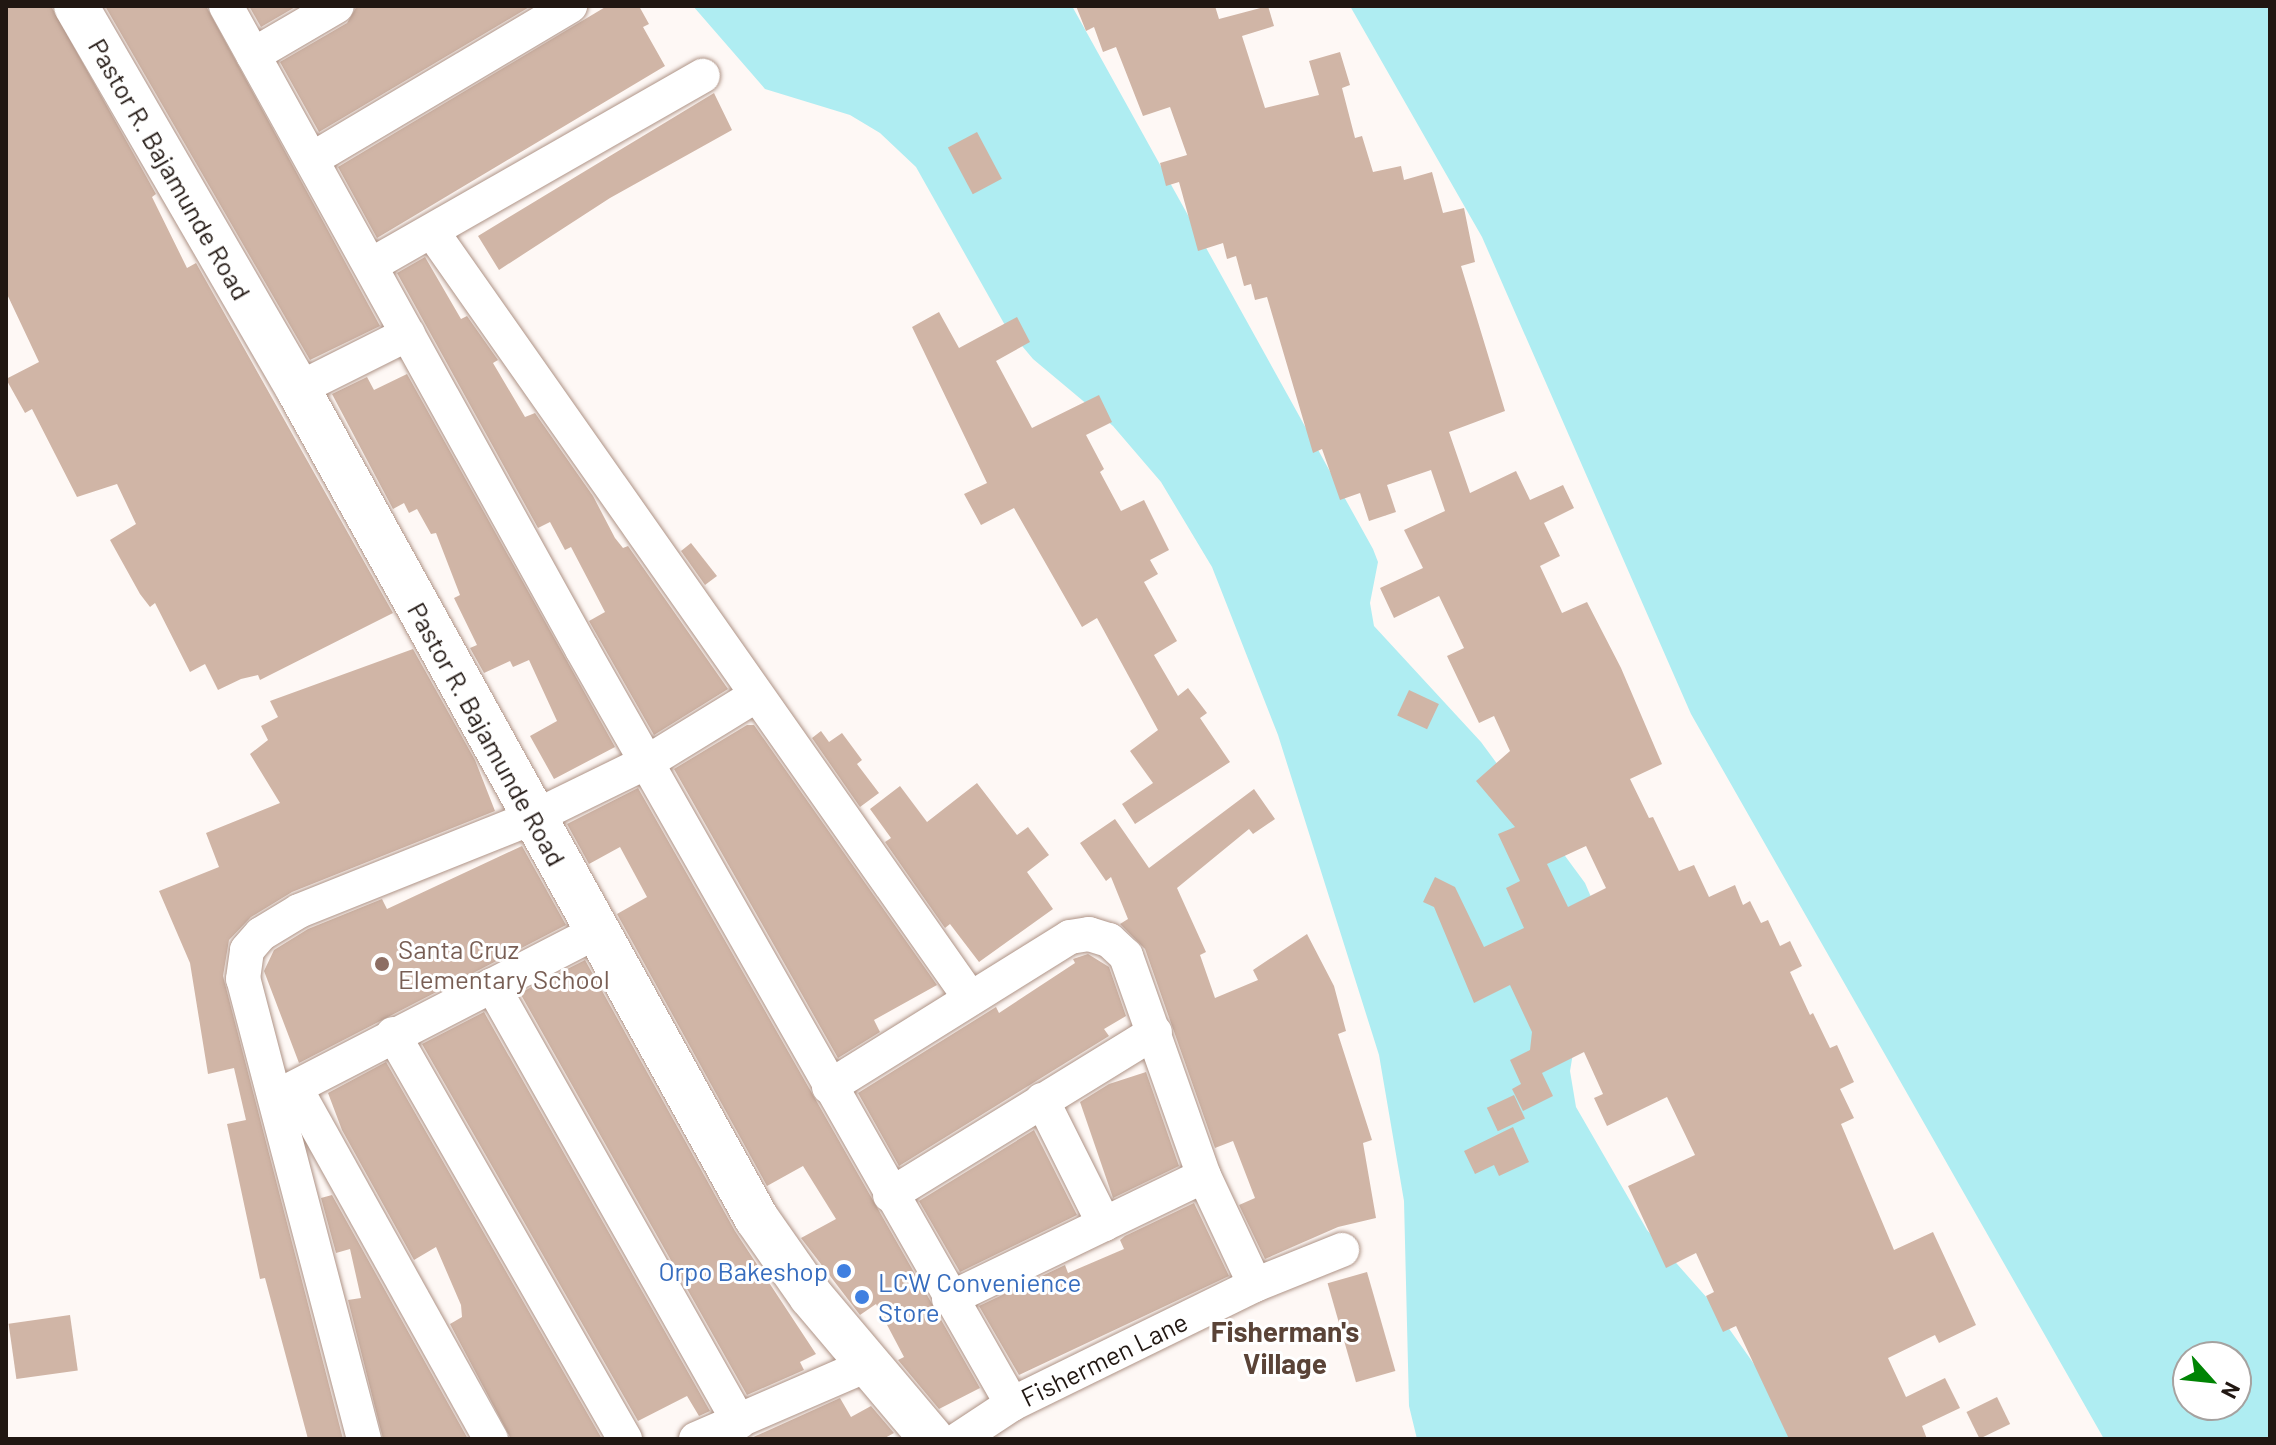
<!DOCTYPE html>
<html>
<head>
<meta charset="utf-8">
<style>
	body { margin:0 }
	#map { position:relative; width:2276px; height:1445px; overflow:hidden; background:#fef8f5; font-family:Barlow,sans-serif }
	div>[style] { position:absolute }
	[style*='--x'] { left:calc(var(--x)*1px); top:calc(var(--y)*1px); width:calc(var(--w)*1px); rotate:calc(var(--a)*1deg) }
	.water>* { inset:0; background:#afedf2 }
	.building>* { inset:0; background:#d0b5a6; transform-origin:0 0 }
	.roads { filter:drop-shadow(0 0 2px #ae9386) drop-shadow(0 0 2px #ae9386) }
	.minor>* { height:34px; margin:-17px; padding:0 17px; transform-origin:17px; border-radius:17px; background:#fff }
	.tertiary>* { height:44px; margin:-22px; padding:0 22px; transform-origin:22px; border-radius:22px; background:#fff }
	.dots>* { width:22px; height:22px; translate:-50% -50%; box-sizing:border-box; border:4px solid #fff; border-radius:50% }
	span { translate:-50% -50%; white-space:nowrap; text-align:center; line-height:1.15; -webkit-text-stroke:6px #fff; paint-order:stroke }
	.street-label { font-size:26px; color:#211712 }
	.education-label { font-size:26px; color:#785e54 }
	.left { translate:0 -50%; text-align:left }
	.shop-label { font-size:26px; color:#366cbe }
	.right { translate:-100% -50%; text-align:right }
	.neighbourhood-label { font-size:28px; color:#5a4337; font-weight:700 }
	.frame { position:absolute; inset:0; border:8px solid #211712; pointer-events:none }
	.north { position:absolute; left:2172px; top:1341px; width:80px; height:80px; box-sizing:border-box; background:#fff; border:2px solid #a6a2a0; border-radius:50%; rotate:117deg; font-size:22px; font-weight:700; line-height:32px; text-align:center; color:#211712 }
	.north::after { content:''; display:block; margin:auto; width:28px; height:36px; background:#008404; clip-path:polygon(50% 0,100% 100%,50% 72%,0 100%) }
</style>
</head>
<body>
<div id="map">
	<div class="water">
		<div style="clip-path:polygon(693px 6px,1072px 6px,1373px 549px,1378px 562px,1370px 603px,1374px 626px,1481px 742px,1585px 883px,1597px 911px,1570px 1071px,1576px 1107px,1647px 1230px,1708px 1299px,1807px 1439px,1417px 1439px,1409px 1406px,1404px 1201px,1379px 1055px,1278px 735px,1212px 567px,1161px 482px,1113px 426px,1033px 359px,1006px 327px,916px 167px,880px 133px,850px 115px,765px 89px)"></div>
		<div style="clip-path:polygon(evenodd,1350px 6px,2270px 6px,2270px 1439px,2104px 1439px,1691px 714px,1482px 237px,1350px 6px,2188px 1357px,2236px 1357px,2236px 1405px,2188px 1405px,2188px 1357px)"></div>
	</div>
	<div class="building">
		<div style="clip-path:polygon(6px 6px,51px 6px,156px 194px,152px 197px,187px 268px,196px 263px,393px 613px,260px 680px,258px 675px,241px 679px,218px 690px,205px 664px,190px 672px,155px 603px,150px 607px,140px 594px,110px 540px,136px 524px,117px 484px,77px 497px,32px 409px,25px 413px,6px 379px,39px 362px,6px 292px)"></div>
		<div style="clip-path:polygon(105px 6px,206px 6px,380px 326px,310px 360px)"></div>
		<div style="clip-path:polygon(249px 6px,297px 6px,261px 27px)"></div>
		<div style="clip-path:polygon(357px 6px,531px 6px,319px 132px,280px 62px,347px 23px)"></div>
		<div style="clip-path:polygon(607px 6px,639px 6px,649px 24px,643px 27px,665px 66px,377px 238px,338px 167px)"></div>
		<div style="clip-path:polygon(evenodd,1076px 6px,1215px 6px,1219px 19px,1268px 6px,1274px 26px,1242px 36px,1265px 108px,1319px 95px,1309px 61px,1340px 52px,1350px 85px,1342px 88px,1355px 138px,1362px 136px,1373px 172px,1401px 166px,1404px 180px,1432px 172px,1443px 213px,1464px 208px,1475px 262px,1461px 266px,1505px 411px,1449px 432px,1470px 493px,1516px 471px,1530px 500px,1563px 485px,1574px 508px,1544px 523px,1560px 556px,1540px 566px,1562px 613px,1587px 602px,1621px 668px,1662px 764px,1630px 779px,1649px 818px,1653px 817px,1679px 871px,1694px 865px,1709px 897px,1735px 885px,1743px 905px,1750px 901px,1761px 923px,1768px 920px,1780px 946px,1790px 941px,1802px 966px,1790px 972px,1810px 1015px,1813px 1013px,1830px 1048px,1837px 1045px,1854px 1082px,1840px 1089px,1854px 1118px,1841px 1124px,1894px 1250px,1933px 1232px,1976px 1325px,1939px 1343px,1935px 1335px,1888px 1358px,1906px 1397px,1945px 1378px,1960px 1408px,1922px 1426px,1927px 1439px,1789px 1439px,1736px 1326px,1723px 1332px,1706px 1296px,1714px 1292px,1696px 1253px,1666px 1268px,1628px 1186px,1695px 1155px,1667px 1097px,1607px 1126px,1594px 1098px,1603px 1094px,1584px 1052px,1542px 1073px,1553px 1096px,1523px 1111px,1512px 1089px,1521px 1084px,1510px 1060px,1530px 1050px,1532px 1032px,1510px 985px,1474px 1003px,1434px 907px,1423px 902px,1435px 877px,1455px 887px,1484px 947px,1524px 928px,1506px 888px,1520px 881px,1498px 834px,1515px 827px,1476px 781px,1510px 751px,1494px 716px,1479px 723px,1447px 656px,1464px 648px,1439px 596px,1394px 618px,1380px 588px,1423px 568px,1404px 530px,1445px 511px,1431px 470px,1387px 485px,1396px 512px,1369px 521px,1360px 493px,1340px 500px,1322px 449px,1313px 453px,1267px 297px,1255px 300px,1251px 284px,1244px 286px,1236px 256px,1227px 259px,1223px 243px,1198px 251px,1179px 182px,1166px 186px,1160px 163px,1187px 155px,1170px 107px,1143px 116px,1116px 47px,1103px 52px,1094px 27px,1086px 31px,1076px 6px,1586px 846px,1606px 888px,1568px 907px,1547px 864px,1586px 846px)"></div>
		<div style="clip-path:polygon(714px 93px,732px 130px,610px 198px,499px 270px,478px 236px)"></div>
		<div style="left:977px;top:132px;width:53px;height:33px;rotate:62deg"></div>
		<div style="clip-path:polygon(425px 257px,461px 319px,467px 316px,498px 360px,493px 363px,525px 417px,535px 413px,593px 496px,615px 538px,623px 548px,628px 546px,728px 689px,654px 735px,589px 621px,605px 612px,571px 547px,565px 550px,550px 522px,538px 528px,397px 273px)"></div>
		<div style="clip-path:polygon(939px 312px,959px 348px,1017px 317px,1030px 342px,996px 361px,1032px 428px,1099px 395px,1112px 422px,1086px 435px,1104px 469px,1100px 472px,1121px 511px,1144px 500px,1169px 550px,1150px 560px,1158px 574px,1144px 582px,1177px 641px,1154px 655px,1178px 696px,1188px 688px,1207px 713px,1200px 718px,1230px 762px,1135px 824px,1122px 804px,1153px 783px,1130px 751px,1158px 730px,1097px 618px,1082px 627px,1014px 508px,981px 525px,964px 494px,987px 483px,912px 327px)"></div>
		<div style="clip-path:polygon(407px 374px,615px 747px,554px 779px,530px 736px,557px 721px,529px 660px,513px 667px,510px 661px,484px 673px,470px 648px,477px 645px,454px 598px,460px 595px,436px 533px,431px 534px,417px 509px,409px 513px,404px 503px,393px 509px,332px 394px,367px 377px,374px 390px)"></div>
		<div style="clip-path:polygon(691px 543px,717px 576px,705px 585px,681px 551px)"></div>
		<div style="clip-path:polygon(413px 649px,475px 760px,495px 811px,292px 892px,251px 917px,229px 940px,223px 976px,343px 1439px,308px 1439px,265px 1278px,260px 1279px,227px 1124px,246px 1120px,234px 1068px,208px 1074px,190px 963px,159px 891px,219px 867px,206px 833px,280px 803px,250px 754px,268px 740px,261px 726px,278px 717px,270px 701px)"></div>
		<div style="left:1409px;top:690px;width:33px;height:28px;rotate:25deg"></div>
		<div style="clip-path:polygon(747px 725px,754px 725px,937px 985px,874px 1020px,880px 1032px,838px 1058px,674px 769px)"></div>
		<div style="clip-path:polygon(821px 731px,829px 742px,842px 733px,862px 760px,857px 764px,879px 793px,860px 807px,812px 738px)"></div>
		<div style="clip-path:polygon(977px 783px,1017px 835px,1028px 827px,1049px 855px,1027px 872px,1053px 909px,979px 962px,950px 924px,945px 928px,885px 842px,891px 838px,870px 809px,900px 786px,927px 822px)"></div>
		<div style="clip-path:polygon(638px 788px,980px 1388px,939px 1409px,898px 1360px,904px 1357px,876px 1304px,860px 1315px,801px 1238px,836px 1219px,803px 1166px,767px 1186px,617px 914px,647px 897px,620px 847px,589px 864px,567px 824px)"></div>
		<div style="clip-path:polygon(1254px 789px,1275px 819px,1253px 834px,1249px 829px,1177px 888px,1206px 952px,1200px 955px,1215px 998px,1258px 980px,1253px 970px,1307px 934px,1334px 986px,1346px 1031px,1338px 1034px,1372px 1140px,1363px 1143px,1376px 1218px,1338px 1227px,1265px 1259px,1239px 1205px,1255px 1198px,1233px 1141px,1215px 1148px,1145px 949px,1120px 924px,1128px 919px,1111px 877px,1106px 881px,1080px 843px,1115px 819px,1149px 868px)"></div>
		<div style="clip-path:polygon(522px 846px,566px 925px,299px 1063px,264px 971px,274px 950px,308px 929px,382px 899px,387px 909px)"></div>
		<div style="clip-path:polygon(1088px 954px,1109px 967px,1126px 1016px,1104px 1029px,1109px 1036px,899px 1166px,858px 1093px,996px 1007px,999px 1013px,1075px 963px,1073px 959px)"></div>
		<div style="clip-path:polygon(585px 960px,735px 1231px,816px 1354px,800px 1362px,804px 1370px,747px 1395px,520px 993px)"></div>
		<div style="clip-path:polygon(484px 1012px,710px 1411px,699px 1416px,687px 1396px,638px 1421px,422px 1044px)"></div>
		<div style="clip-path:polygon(386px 1062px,602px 1439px,511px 1439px,450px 1324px,462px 1317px,461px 1305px,436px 1247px,414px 1260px,342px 1130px,328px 1093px)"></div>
		<div style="clip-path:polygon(1146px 1072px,1179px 1166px,1113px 1198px,1080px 1102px,1109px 1084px)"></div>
		<div style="left:1514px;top:1095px;width:26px;height:30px;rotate:65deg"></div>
		<div style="clip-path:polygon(1513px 1127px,1529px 1162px,1499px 1176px,1494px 1165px,1475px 1174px,1464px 1151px)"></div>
		<div style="clip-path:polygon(1034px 1130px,1077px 1215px,960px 1272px,919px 1201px)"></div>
		<div style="clip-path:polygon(332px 1195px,468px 1439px,383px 1439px,348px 1300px,361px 1298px,350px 1249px,336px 1253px,321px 1198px)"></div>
		<div style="clip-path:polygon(1194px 1203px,1229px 1276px,1019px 1375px,979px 1306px,1065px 1265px,1068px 1273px,1124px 1249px,1120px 1240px,1125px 1236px)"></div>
		<div style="left:1367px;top:1272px;width:103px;height:41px;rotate:74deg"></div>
		<div style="left:70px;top:1315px;width:56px;height:62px;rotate:82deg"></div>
		<div style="left:1997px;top:1397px;width:30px;height:34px;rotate:64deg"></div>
		<div style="clip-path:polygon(840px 1398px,851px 1417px,871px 1406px,894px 1433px,883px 1439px,749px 1439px)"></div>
	</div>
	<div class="roads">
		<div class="minor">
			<div style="--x:226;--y:6;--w:735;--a:61.03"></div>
			<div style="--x:582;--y:649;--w:869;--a:60.34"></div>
			<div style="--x:253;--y:55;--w:97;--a:-30.3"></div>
			<div style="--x:314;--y:158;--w:298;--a:-30.7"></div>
			<div style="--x:433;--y:233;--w:935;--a:54.93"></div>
			<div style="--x:371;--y:265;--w:382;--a:-29.7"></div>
			<div style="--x:298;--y:389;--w:123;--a:-26.6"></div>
			<div style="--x:492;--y:985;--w:502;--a:60.52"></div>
			<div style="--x:393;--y:1034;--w:467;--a:60.2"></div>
			<div style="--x:829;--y:1087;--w:284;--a:-31.9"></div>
			<div style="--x:1070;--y:937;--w:19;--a:-9"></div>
			<div style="--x:1089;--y:934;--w:21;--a:17"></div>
			<div style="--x:1109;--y:940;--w:23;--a:43"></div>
			<div style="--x:1126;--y:956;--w:233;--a:70.5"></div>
			<div style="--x:1204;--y:1176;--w:120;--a:64.9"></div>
			<div style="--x:296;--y:1089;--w:401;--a:60.9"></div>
			<div style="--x:278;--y:1096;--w:359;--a:-27.3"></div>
			<div style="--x:1042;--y:1100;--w:139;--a:63.4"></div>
			<div style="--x:890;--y:1195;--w:311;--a:-31.6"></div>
			<div style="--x:949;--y:1299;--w:283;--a:-25.8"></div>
			<div style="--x:364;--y:1439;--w:476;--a:-104.7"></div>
			<div style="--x:243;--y:979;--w:29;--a:-82"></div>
			<div style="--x:247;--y:950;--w:21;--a:-49"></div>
			<div style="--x:261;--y:934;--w:44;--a:-31.2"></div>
			<div style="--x:299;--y:911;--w:251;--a:-21.8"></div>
			<div style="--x:532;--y:818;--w:130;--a:-26"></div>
			<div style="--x:649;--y:761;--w:124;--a:-31.5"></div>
			<div style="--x:696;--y:1439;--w:189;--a:-23.4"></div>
			<div style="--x:959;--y:1439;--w:64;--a:-33.4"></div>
			<div style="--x:1012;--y:1404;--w:271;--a:-26.1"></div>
			<div style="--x:1255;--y:1285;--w:94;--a:-21.9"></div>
		</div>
		<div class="tertiary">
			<div style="--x:76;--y:6;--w:443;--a:59.9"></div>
			<div style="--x:298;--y:389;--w:948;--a:61.06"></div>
			<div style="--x:757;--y:1219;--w:94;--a:55"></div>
			<div style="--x:811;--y:1296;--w:187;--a:49.8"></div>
		</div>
	</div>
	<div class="dots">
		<div style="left:382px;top:964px;background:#8d6e63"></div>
		<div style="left:844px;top:1271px;background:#3f7fe0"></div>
		<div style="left:862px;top:1297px;background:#3f7fe0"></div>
	</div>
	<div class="street-label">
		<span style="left:170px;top:169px;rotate:60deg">Pastor R. Bajamunde Road</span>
		<span style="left:487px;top:734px;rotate:61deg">Pastor R. Bajamunde Road</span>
		<span style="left:1104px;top:1359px;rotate:-26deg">Fishermen Lane</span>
	</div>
	<div class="education-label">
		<span class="left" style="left:398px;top:964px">Santa Cruz<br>Elementary School</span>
	</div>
	<div class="shop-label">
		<span class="right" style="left:828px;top:1271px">Orpo Bakeshop</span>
		<span class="left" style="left:878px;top:1297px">LCW Convenience<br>Store</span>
	</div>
	<div class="neighbourhood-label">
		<span style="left:1285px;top:1347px">Fisherman's<br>Village</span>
	</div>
	<div class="frame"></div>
	<div class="north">N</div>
</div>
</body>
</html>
